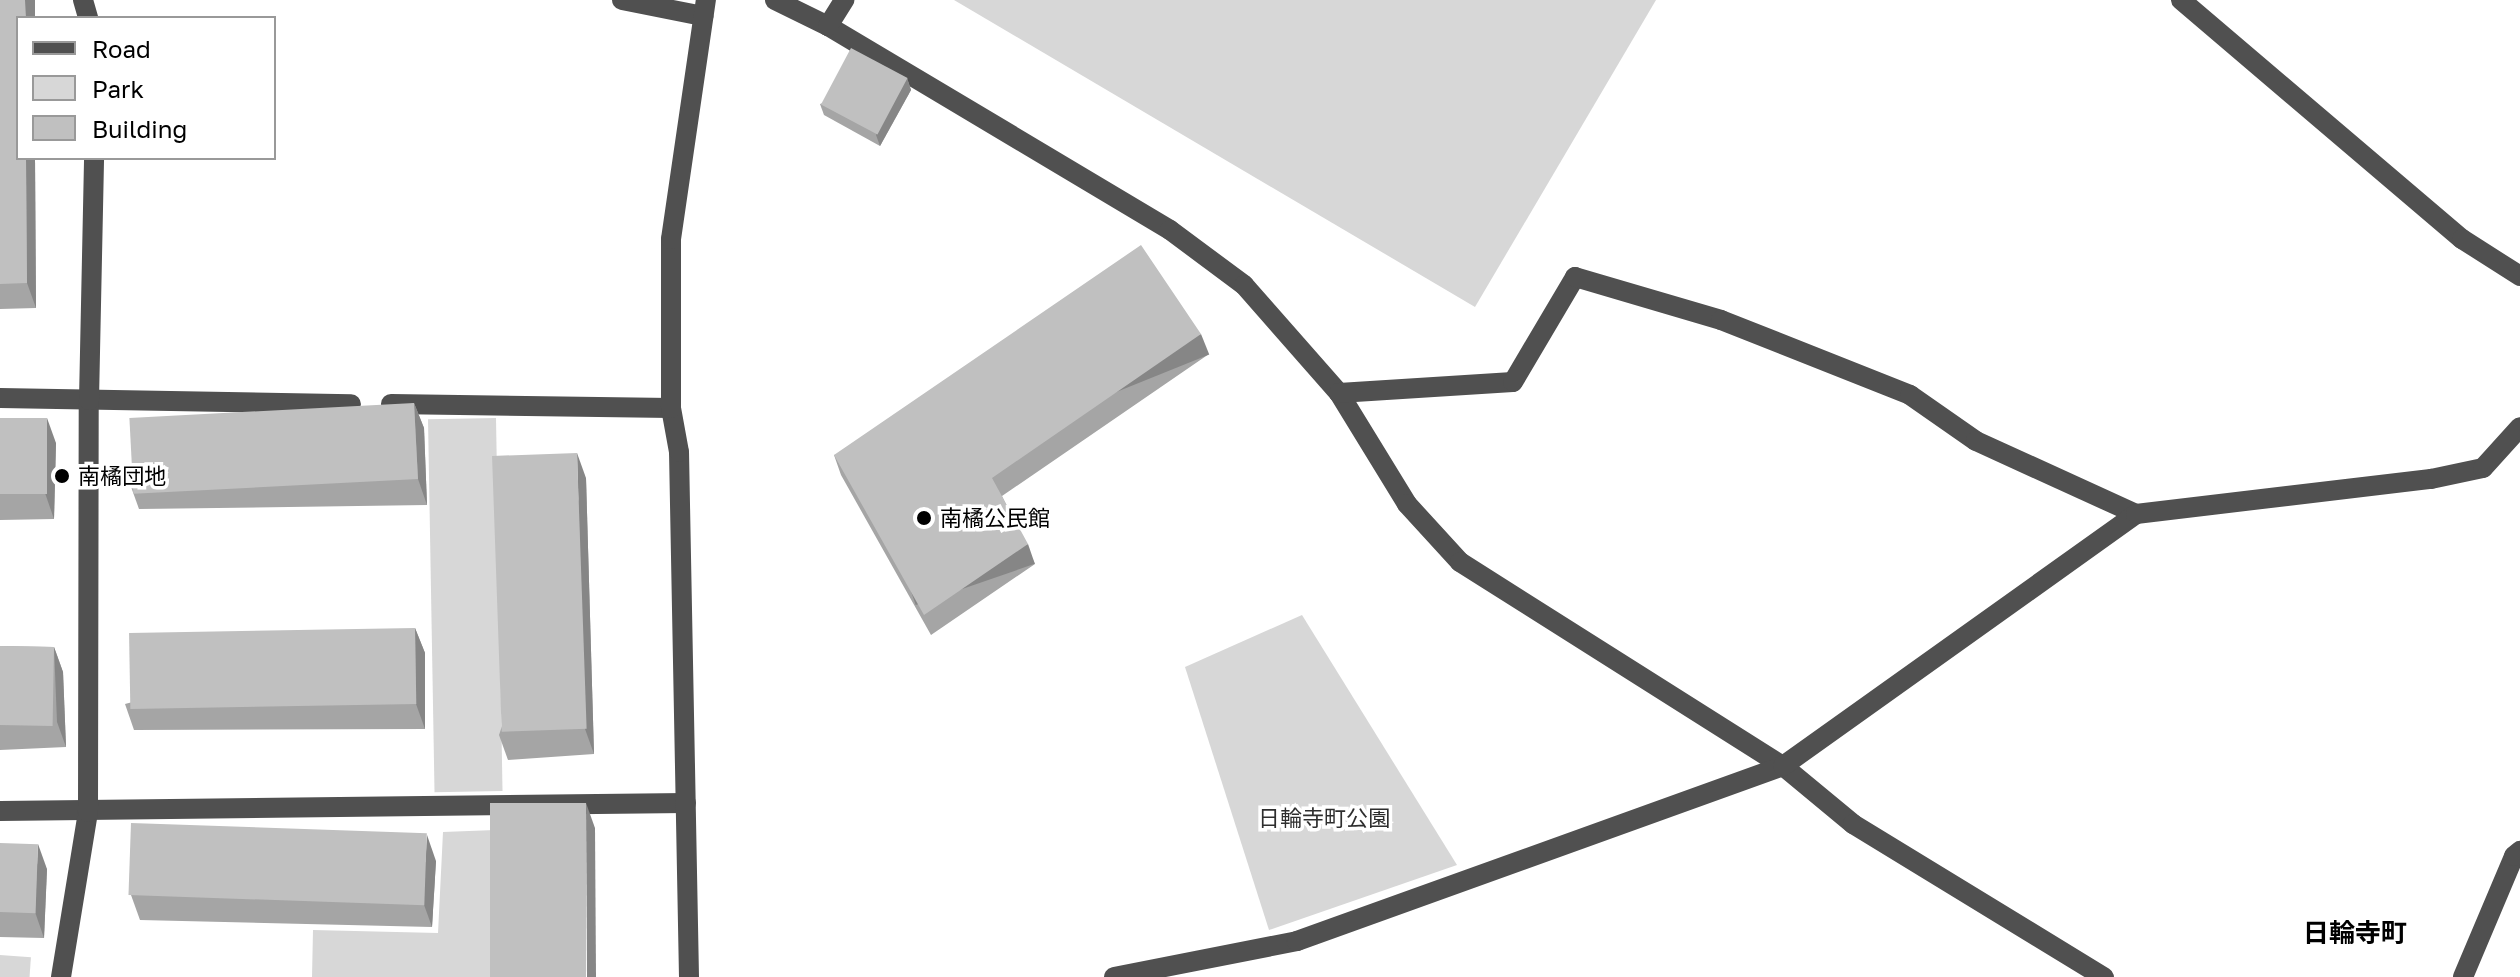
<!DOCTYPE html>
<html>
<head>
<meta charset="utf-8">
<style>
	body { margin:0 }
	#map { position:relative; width:2520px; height:977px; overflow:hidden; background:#fff; font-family:"Golos Text","Noto Sans JP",sans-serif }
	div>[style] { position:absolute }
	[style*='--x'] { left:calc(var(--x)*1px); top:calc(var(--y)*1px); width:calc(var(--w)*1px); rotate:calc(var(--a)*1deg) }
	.green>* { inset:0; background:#d7d7d7; transform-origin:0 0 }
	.minor>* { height:20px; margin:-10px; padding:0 10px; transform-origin:10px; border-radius:10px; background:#505050 }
	.wall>* { inset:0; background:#a5a5a5 }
	.shaded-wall>* { inset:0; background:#868686; transform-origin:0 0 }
	.building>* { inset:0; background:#c0c0c0; transform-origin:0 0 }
	.dots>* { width:22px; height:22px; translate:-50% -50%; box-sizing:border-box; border:4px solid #fff; border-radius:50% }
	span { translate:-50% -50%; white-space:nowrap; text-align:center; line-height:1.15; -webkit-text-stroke:7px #fff; paint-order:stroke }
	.poi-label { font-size:22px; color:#000 }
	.left { translate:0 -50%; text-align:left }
	.park-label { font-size:22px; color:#2e2e2e }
	.quarter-label { font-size:26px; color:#000; font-weight:700 }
	.legend { position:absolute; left:16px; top:16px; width:260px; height:144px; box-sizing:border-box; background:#fff; border:2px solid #999; margin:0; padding:10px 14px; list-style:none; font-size:24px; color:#000 }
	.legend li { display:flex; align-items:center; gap:16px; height:40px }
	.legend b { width:40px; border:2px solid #999 }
</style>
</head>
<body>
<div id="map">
	<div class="green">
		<div style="clip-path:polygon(954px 0,1656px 0,1475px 307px)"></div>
		<div style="left:496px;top:418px;width:373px;height:68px;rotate:89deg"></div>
		<div style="clip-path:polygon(1302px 615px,1457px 865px,1269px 930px,1185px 667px)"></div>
		<div style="clip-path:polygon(495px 830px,497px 977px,312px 977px,313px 930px,438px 933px,443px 832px)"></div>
		<div style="left:0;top:955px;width:31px;height:22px;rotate:4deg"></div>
	</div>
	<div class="minor">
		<div style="--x:83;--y:0;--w:19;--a:74"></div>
		<div style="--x:622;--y:0;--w:83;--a:11.2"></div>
		<div style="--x:775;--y:0;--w:59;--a:26.1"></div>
		<div style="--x:828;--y:26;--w:398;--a:30.8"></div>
		<div style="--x:1170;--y:230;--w:92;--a:36.6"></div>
		<div style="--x:1244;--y:285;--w:144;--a:48.7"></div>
		<div style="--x:1339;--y:393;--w:130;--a:58.5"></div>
		<div style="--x:1407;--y:504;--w:79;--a:47.6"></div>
		<div style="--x:1460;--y:562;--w:382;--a:32.3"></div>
		<div style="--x:1783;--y:766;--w:91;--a:39.6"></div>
		<div style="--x:1853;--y:824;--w:294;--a:31.4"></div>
		<div style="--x:2181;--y:0;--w:369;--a:40.4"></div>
		<div style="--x:2462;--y:239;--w:69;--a:32.5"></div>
		<div style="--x:828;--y:26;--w:31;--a:-58"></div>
		<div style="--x:1339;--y:393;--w:174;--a:-3.6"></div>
		<div style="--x:1513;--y:382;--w:122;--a:-59.4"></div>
		<div style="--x:1575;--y:277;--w:152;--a:16.4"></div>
		<div style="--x:1721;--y:320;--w:203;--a:21.6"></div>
		<div style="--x:1910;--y:395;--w:80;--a:34.9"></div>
		<div style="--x:1976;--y:441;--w:176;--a:24.5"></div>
		<div style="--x:0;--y:398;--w:351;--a:1"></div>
		<div style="--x:391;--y:404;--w:280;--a:0.8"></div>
		<div style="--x:0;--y:811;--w:686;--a:-0.67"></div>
		<div style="--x:61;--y:977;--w:167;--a:-80.7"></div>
		<div style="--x:88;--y:812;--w:412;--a:-89.9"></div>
		<div style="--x:89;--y:400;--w:242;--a:-88.8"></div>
		<div style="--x:689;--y:977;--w:525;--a:-91.09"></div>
		<div style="--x:679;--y:452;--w:45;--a:-100.3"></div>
		<div style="--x:671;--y:408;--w:169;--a:-90"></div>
		<div style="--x:671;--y:239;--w:242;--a:-81.7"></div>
		<div style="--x:1114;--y:977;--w:187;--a:-11.1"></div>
		<div style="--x:1297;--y:941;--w:517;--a:-19.8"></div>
		<div style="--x:1783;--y:766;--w:434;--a:-35.5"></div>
		<div style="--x:2136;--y:514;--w:297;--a:-6.8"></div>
		<div style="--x:2431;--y:479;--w:53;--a:-11.9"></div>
		<div style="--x:2483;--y:468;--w:55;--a:-47.9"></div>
		<div style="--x:2463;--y:977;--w:131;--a:-67.1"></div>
		<div style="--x:2514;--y:856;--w:8;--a:-40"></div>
	</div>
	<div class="wall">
		<div style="clip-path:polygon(0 0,35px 0,35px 18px,18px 18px,18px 158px,35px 158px,36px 308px,0 309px)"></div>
		<div style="clip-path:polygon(907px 78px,911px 90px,880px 146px,824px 115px,820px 104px)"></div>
		<div style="clip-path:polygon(1209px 354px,1002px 496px,1035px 564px,931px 635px,841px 475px,834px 455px)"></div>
		<div style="clip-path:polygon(414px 403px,424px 428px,427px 505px,139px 509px,130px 484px)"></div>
		<div style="clip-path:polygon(0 418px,56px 443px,54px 519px,0 520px)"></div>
		<div style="clip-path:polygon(586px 478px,594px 754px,508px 760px,499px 735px)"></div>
		<div style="clip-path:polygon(415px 628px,425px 653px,425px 729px,134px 730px,125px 704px)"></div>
		<div style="clip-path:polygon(0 646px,54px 647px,63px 672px,66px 747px,0 750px)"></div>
		<div style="clip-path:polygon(0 843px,47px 869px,44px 938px,0 937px)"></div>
		<div style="clip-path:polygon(436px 861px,432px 927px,140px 920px,131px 895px)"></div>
	</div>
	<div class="shaded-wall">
		<div style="left:25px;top:0;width:10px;height:18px"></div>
		<div style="clip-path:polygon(907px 78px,911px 90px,880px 146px,876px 135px)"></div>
		<div style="clip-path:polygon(26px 158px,35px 158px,36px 308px,27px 283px)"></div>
		<div style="left:1201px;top:334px;width:22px;height:254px;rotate:68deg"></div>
		<div style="clip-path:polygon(414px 403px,424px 428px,427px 505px,418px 479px)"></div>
		<div style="clip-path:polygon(47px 418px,56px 443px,54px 519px,45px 493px)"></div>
		<div style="clip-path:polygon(577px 453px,586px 478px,594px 754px,585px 729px)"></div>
		<div style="left:1028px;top:544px;width:21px;height:126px;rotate:71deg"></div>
		<div style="clip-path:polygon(415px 628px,425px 653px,425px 729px,416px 704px)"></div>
		<div style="clip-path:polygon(54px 647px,63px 672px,66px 747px,57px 722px)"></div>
		<div style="clip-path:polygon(586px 803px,595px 828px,596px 977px,587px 977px)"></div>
		<div style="clip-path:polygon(427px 835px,436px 861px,432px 927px,423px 902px)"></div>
		<div style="clip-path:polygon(38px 844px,47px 869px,44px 938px,35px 912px)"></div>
	</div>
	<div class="building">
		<div style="clip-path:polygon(0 0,25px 0,26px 18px,18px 18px,18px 158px,26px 158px,27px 283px,0 284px)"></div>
		<div style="left:851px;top:48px;width:64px;height:64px;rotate:28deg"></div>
		<div style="clip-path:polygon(1141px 245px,1201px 334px,992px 478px,1028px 544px,924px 615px,834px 455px)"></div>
		<div style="left:414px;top:403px;width:76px;height:285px;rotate:87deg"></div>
		<div style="left:0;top:418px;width:47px;height:76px"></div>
		<div style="left:577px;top:453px;width:276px;height:85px;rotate:88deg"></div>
		<div style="left:415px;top:628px;width:76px;height:286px;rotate:89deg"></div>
		<div style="left:0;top:646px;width:54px;height:79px;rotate:1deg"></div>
		<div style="left:586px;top:803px;width:174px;height:96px;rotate:90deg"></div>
		<div style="left:131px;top:823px;width:296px;height:72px;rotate:2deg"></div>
		<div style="left:0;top:843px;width:38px;height:69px;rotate:2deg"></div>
	</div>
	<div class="dots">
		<div style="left:62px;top:476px;background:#000"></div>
		<div style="left:924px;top:518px;background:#000"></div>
	</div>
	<div class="poi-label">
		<span class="left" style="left:78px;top:476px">南橘団地</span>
		<span class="left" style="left:940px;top:518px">南橘公民館</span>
	</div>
	<div class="park-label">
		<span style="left:1324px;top:818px">日輪寺町公園</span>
	</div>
	<div class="quarter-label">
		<span style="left:2355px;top:933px">日輪寺町</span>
	</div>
	<ul class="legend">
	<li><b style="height:10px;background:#505050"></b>Road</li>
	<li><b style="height:22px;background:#d7d7d7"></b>Park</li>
	<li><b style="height:22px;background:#c0c0c0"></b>Building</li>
	</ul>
</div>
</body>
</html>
